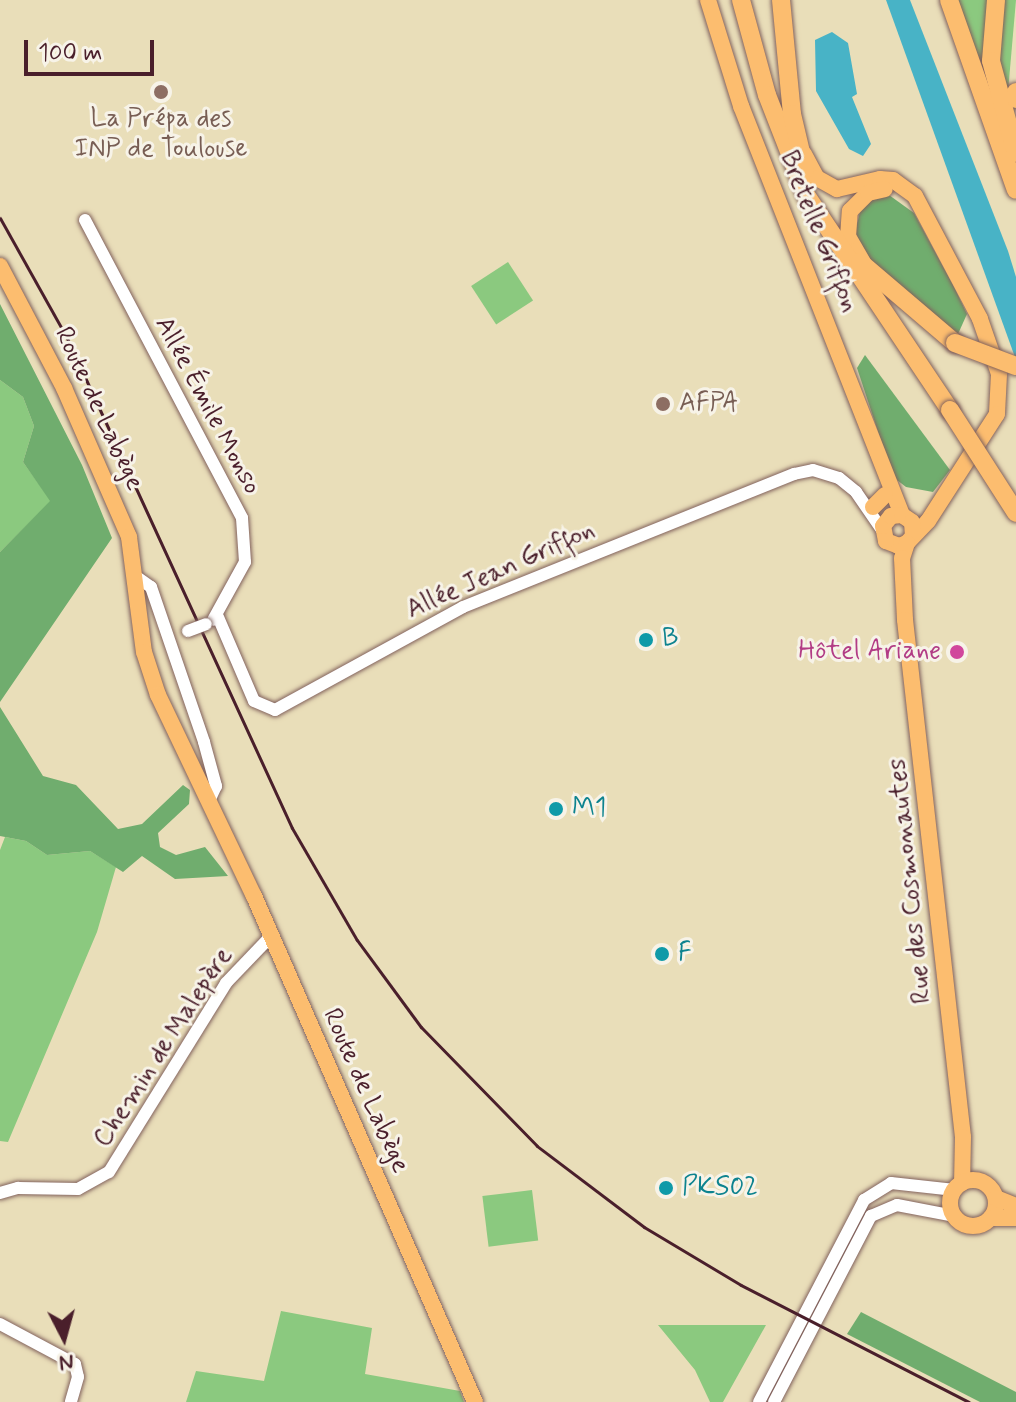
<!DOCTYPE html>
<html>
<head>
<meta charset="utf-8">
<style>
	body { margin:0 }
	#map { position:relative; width:1016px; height:1402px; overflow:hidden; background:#e9deb9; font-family:Mynerve,sans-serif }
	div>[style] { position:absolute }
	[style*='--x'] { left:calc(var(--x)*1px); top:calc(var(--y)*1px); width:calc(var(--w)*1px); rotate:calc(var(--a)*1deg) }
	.green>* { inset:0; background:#8bc97f; transform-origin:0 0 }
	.forest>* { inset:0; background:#70ad6e }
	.water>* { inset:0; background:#48b3c6 }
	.roads { filter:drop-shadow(0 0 2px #82625d) drop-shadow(0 0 2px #82625d) }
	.minor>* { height:12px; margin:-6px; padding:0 6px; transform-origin:6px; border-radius:6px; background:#fff }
	.major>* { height:16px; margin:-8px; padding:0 8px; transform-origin:8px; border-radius:8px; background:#fcbd6f }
	.major>.ring { margin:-8px; padding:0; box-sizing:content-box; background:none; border:16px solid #fcbd6f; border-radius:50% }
	.highway>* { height:18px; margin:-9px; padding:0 9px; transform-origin:9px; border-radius:9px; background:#fcbd6f }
	.rail>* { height:3px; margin:-1.5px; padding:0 1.5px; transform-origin:1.5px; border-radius:1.5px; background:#4a1f2b }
	.bridges { filter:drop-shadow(0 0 2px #82625d) drop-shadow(0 0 2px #82625d) }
	.minor-bridge>* { height:12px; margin:-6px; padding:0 6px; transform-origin:6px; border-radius:6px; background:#fff }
	.highway-bridge>* { height:18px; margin:-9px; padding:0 9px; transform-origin:9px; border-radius:9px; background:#fcbd6f }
	.dots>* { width:22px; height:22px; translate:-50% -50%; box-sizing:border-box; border:4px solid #f7f3e8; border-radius:50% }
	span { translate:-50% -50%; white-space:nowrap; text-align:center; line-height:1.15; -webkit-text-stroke:6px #f7f3e8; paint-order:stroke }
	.education-label { font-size:26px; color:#785e54 }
	.left { translate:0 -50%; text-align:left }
	.street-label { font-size:26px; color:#4a1f2b }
	.culture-label { font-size:26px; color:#0d838f }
	.hotel-label { font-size:26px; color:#b23c85 }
	.right { translate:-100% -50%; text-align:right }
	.north { position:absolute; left:24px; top:1298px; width:80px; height:80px; -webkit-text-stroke:6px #f7f3e8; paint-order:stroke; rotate:174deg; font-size:22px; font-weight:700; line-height:32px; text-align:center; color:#4a1f2b }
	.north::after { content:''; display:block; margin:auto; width:28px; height:36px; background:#4a1f2b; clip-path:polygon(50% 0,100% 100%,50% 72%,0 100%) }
	.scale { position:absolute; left:24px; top:40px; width:130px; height:36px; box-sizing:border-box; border:4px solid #4a1f2b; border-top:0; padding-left:10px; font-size:24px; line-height:28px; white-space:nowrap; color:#4a1f2b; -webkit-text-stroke:6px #f7f3e8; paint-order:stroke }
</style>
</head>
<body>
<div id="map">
	<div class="green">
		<div style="clip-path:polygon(956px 0,988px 0,984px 82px)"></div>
		<div style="clip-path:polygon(1000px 0,1016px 0,1007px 103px,998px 74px)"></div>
		<div style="left:508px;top:262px;width:46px;height:44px;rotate:57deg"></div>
		<div style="clip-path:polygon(0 380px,23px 397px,34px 426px,23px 462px,51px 501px,0 552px)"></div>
		<div style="clip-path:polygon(5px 837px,26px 841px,47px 855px,90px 851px,116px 867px,97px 932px,8px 1142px,0 1141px,0 850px)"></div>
		<div style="left:532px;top:1190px;width:51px;height:50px;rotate:83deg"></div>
		<div style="clip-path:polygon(281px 1311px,372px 1328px,365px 1374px,460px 1391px,464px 1402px,186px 1402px,196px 1371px,264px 1381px)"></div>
		<div style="clip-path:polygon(658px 1325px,766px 1325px,723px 1402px,710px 1402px,695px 1370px)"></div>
	</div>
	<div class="forest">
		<div style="clip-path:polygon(889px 195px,914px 213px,954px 287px,967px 314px,958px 334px,871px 261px,855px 233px,862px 203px)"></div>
		<div style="clip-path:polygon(0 304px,82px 465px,112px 538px,0 702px,0 552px,50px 501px,23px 462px,34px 426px,23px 397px,0 380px)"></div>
		<div style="clip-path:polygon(865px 355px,950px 470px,933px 492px,906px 487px,893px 477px,857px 368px)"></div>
		<div style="clip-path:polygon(0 707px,43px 776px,76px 785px,118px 829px,142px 824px,183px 785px,190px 790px,189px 804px,158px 833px,160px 847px,176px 855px,205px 847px,228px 876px,175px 879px,142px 856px,123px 872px,90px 851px,47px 855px,26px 841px,0 836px)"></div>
		<div style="clip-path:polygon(861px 1312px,1016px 1392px,1016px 1402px,980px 1402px,847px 1334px)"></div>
	</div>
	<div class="water">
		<div style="clip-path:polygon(886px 0,910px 0,1008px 251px,1016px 277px,1016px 360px)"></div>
		<div style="clip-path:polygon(832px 32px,848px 43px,857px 94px,852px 97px,871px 144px,863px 156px,849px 149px,816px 91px,815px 40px)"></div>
	</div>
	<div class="roads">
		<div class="minor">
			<div style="--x:85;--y:220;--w:337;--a:62.2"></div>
			<div style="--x:242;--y:518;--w:44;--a:86.1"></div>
			<div style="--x:245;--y:562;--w:66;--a:118.9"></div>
			<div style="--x:138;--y:578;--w:16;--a:35"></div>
			<div style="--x:151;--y:587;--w:164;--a:71.1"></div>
			<div style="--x:204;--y:742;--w:46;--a:74.7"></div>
			<div style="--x:216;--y:786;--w:14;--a:115"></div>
			<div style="--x:218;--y:617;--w:91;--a:66.8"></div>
			<div style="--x:254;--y:701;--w:23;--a:23"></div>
			<div style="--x:275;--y:710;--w:214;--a:-28.7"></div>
			<div style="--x:463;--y:607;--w:357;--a:-21.9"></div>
			<div style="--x:794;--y:474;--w:19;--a:-12"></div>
			<div style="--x:813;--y:470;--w:27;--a:17"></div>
			<div style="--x:839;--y:478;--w:22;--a:39"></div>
			<div style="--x:856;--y:492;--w:46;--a:55.6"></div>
			<div style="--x:0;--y:1193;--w:19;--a:-16"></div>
			<div style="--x:18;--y:1188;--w:60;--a:1"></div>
			<div style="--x:78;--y:1189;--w:35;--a:-29"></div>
			<div style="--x:109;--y:1172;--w:222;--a:-58.2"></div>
			<div style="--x:226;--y:983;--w:65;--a:-46.2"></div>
			<div style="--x:0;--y:1324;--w:85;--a:28.1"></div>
			<div style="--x:75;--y:1364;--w:13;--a:77"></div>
			<div style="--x:78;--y:1377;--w:26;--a:106"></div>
			<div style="--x:759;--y:1402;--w:228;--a:-62.5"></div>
			<div style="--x:864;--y:1200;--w:32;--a:-32"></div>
			<div style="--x:891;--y:1183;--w:64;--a:6.2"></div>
			<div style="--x:774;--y:1402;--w:210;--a:-62.5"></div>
			<div style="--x:871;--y:1216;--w:28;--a:-23"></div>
			<div style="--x:897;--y:1205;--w:58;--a:10.9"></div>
		</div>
		<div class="major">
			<div style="--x:708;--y:0;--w:111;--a:72.7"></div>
			<div style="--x:741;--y:106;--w:440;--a:68.5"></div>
			<div style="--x:804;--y:154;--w:27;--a:62"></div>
			<div style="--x:817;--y:178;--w:23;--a:29"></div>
			<div style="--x:837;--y:189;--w:44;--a:-13.1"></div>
			<div style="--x:880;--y:179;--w:13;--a:4"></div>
			<div style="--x:893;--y:180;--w:27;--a:36"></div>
			<div style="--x:915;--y:196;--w:139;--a:62.1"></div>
			<div style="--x:980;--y:319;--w:58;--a:70.9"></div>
			<div style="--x:999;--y:374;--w:40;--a:92.9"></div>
			<div style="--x:997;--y:414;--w:127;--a:122.8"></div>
			<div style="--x:928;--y:521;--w:30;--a:134"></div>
			<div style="--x:907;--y:543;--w:9;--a:159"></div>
			<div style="--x:899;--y:546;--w:14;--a:-159"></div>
			<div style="--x:886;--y:541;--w:15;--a:-101"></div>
			<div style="--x:883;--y:526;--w:13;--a:-51"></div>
			<div style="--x:891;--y:516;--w:11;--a:-5"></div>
			<div style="--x:902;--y:515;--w:12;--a:35"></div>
			<div style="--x:912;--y:522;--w:14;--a:86"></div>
			<div style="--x:0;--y:266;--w:138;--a:62.3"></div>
			<div style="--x:64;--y:388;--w:163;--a:66.4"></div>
			<div style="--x:129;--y:537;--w:116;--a:82.6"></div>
			<div style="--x:144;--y:652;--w:45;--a:72"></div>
			<div style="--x:158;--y:695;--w:223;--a:64.5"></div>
			<div style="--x:254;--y:896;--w:552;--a:66.41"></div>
			<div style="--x:868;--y:271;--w:39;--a:-120"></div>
			<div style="--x:848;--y:237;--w:26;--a:-86"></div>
			<div style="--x:850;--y:211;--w:25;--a:-45"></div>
			<div style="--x:868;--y:193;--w:17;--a:-13"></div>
			<div style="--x:873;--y:507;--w:17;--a:-45"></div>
			<div style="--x:907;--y:543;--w:16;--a:108"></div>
			<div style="--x:902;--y:558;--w:62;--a:87.2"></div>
			<div style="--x:905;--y:620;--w:520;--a:83.6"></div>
			<div style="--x:963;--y:1137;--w:46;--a:91.2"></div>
			<div class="ring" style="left:950px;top:1180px;width:30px;height:30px"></div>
			<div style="--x:996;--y:1198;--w:22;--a:22"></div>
			<div style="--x:991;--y:1218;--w:25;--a:0"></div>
		</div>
		<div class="highway">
			<div style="--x:741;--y:0;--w:98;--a:74.7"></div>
			<div style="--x:767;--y:95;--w:107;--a:68.7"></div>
			<div style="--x:806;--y:195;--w:259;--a:56.2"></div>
			<div style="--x:781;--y:0;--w:115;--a:84.5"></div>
			<div style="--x:792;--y:114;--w:57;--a:76.7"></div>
			<div style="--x:949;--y:0;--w:201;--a:70.6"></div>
			<div style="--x:996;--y:0;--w:61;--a:94.7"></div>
			<div style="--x:991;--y:61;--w:95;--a:74.8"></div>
			<div style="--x:1016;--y:92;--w:7;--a:90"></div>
			<div style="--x:860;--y:262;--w:125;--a:40.5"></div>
		</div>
	</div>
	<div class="rail">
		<div style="--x:0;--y:218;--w:135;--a:60.8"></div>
		<div style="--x:66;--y:336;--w:541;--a:65.33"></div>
		<div style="--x:292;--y:828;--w:129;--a:59.9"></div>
		<div style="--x:357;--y:940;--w:108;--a:53.7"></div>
		<div style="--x:421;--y:1027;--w:166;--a:45.7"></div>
		<div style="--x:537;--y:1146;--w:134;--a:37.1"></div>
		<div style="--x:644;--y:1227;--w:113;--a:30.9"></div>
		<div style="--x:741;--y:1285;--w:256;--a:27.2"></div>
	</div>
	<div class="bridges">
		<div class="minor-bridge">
			<div style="--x:188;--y:631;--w:19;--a:-21"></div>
		</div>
		<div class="highway-bridge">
			<div style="--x:955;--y:343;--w:65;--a:20.7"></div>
			<div style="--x:950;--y:410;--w:122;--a:57.3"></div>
		</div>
	</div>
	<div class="dots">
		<div style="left:161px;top:92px;background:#8d6e63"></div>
		<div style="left:663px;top:404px;background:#8d6e63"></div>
		<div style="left:646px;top:640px;background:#0f9aa8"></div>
		<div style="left:957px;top:652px;background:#d1479c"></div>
		<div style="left:556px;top:809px;background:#0f9aa8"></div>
		<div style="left:662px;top:954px;background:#0f9aa8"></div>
		<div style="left:666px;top:1188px;background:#0f9aa8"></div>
	</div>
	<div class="education-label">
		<span style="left:161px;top:135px">La Prépa des<br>INP de Toulouse</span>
		<span class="left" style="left:679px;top:404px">AFPA</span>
	</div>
	<div class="street-label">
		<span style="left:818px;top:232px;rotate:68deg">Bretelle Griffon</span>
		<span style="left:207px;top:406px;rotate:62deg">Allée Émile Monso</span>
		<span style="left:98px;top:409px;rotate:65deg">Route de Labège</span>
		<span style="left:501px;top:571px;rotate:-24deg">Allée Jean Griffon</span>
		<span style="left:911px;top:881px;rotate:-96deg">Rue des Cosmonautes</span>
		<span style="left:164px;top:1048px;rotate:-57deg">Chemin de Malepère</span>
		<span style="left:365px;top:1091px;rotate:66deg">Route de Labège</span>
	</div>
	<div class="culture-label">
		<span class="left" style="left:662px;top:640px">B</span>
		<span class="left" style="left:572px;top:809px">M1</span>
		<span class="left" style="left:678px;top:954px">F</span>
		<span class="left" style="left:682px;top:1188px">PKS02</span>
	</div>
	<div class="hotel-label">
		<span class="right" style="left:941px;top:652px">Hôtel Ariane</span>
	</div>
	<div class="north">N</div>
	<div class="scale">100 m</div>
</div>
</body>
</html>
